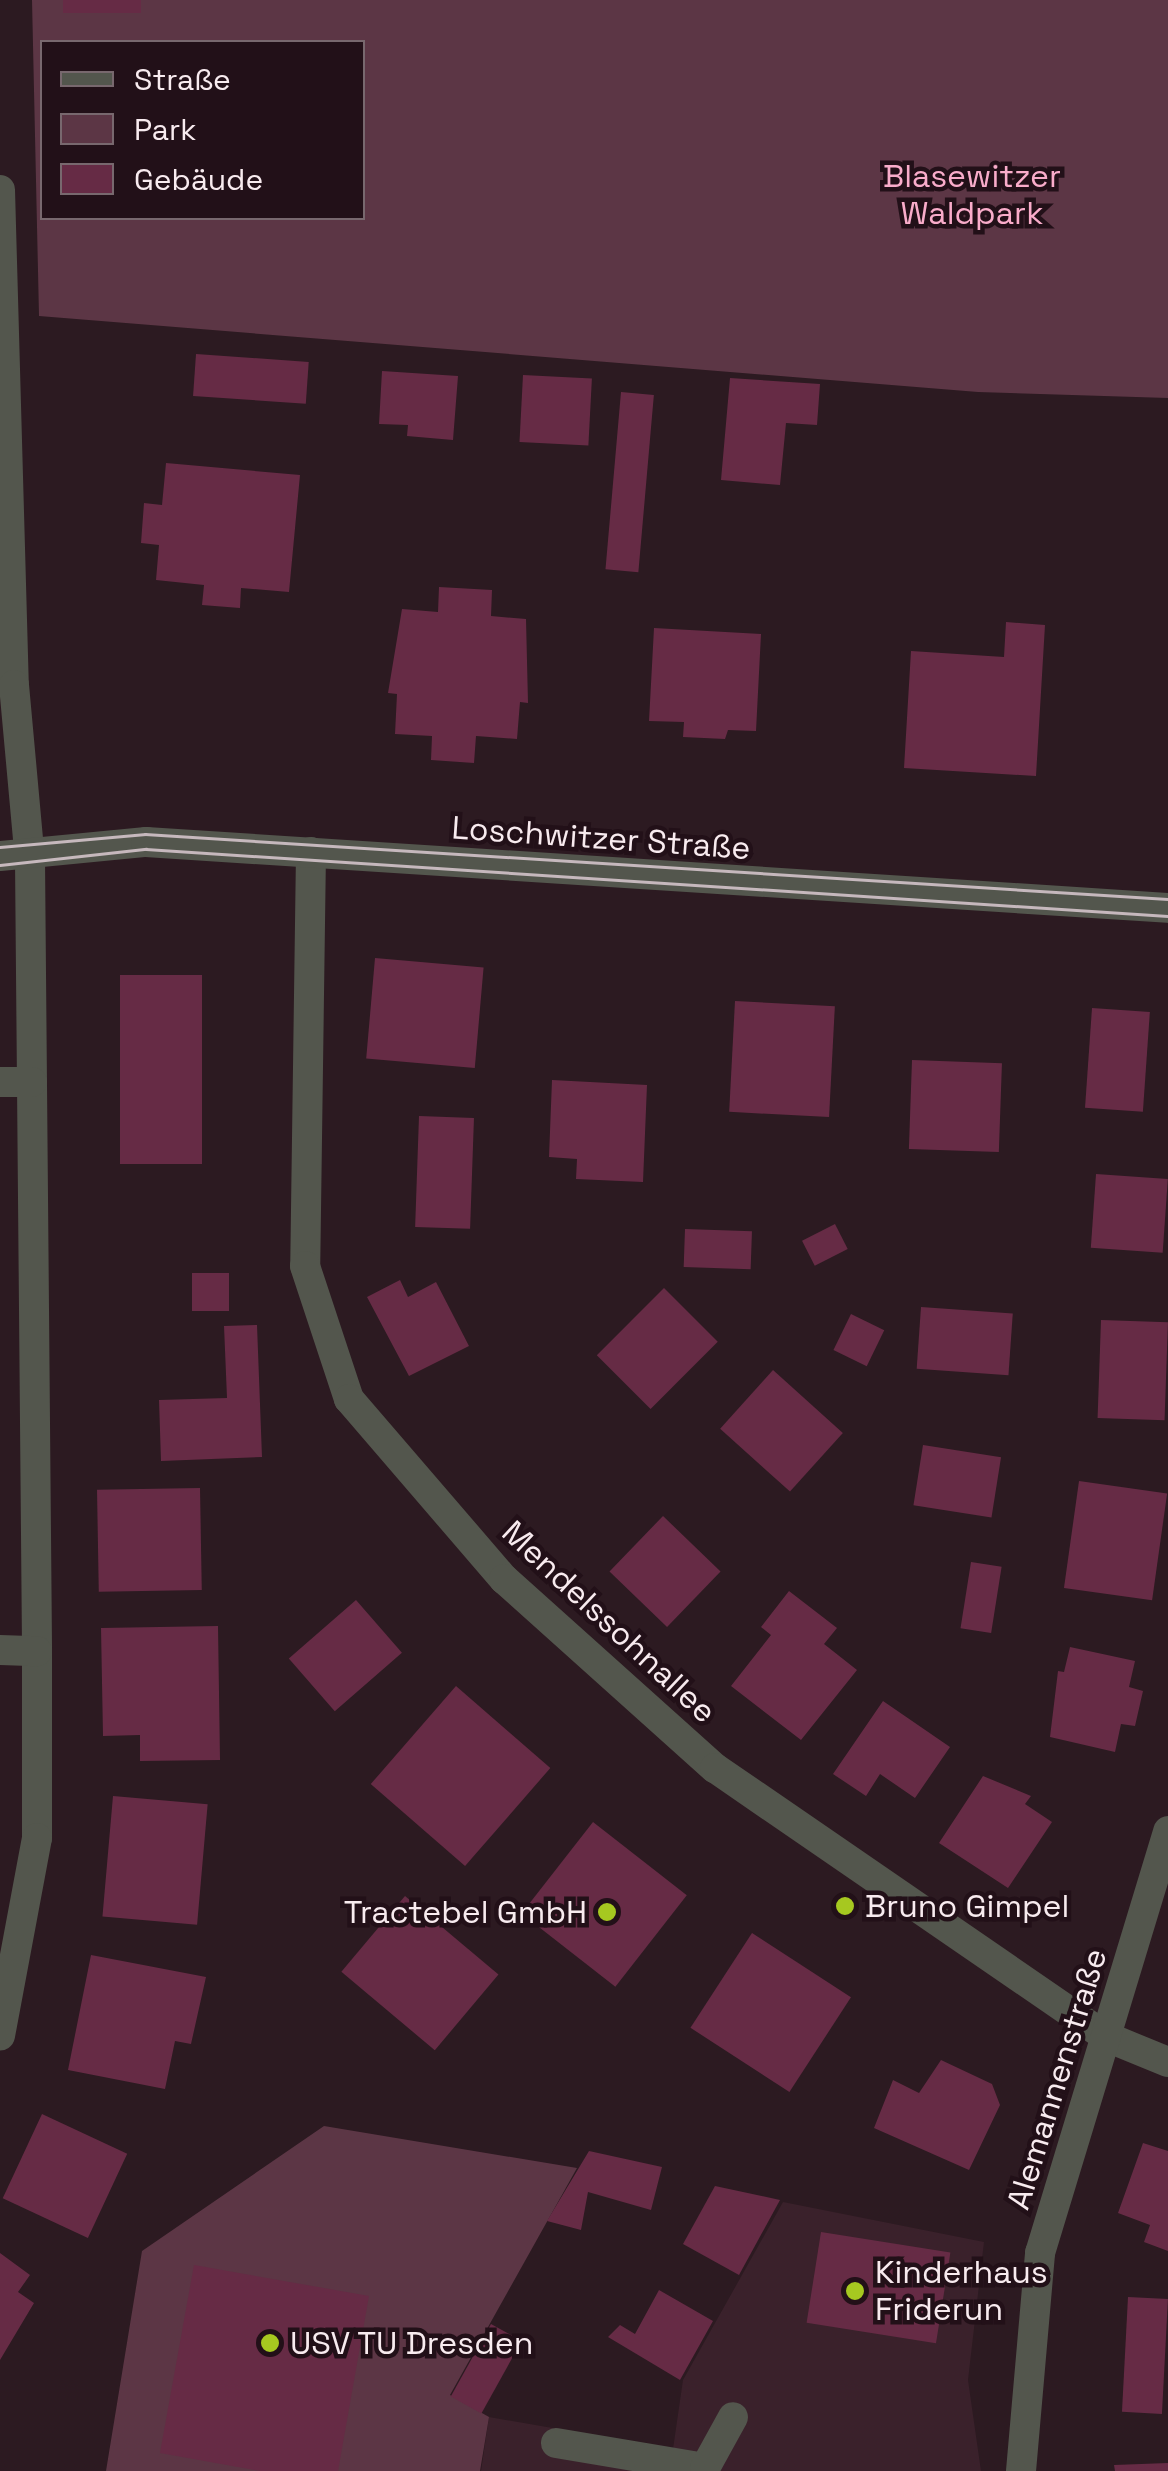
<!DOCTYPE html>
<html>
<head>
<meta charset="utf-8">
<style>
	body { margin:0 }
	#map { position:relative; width:1168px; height:2471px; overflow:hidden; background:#2c1a21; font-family:"Space Grotesk",sans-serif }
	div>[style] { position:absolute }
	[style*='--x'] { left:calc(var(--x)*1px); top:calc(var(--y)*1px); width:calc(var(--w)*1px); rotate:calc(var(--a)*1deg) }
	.built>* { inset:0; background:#3a212b }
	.green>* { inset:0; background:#5c3645 }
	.building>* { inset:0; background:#662b45; transform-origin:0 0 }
	.minor>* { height:30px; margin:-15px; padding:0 15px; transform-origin:15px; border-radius:15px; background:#53564d }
	.tram>* { height:2.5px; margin:-1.25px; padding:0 1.25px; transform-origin:1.25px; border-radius:1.25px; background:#c6b8bd }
	.dots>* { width:28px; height:28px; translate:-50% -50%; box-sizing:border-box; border:5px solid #221018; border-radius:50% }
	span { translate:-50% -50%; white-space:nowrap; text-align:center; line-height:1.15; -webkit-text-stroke:9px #221018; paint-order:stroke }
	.park-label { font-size:32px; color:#f9acca }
	.street-label { font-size:32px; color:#f8ebef }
	.poi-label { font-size:32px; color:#f8ebef }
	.left { translate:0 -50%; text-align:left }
	.right { translate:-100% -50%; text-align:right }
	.legend { position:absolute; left:40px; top:40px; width:325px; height:180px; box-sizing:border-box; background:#221018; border:2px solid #78686e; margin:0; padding:12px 18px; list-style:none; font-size:30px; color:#f8ebef }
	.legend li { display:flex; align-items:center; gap:20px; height:50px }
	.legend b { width:50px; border:2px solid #78686e }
</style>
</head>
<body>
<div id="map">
	<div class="built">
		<div style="clip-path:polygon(783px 2202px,984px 2242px,968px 2380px,981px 2471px,481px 2471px,489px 2417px,673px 2449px,683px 2380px)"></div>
	</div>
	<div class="green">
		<div style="clip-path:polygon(evenodd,32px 0,63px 0,64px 13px,141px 12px,141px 0,1168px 0,1168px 398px,978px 392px,39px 316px,32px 0,42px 42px,362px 42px,362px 218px,42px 218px,42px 42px)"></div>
		<div style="clip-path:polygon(324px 2126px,577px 2168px,450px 2395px,489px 2417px,480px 2471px,106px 2471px,142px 2251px)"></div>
	</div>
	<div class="building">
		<div style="left:63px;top:0;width:78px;height:13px"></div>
		<div style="left:196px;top:354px;width:113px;height:42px;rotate:4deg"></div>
		<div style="clip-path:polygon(382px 371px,458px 376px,453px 440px,407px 436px,408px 425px,379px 424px)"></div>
		<div style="left:523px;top:375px;width:69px;height:67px;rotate:3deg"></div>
		<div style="clip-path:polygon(730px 378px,820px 384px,817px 425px,786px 423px,780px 485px,721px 480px)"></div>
		<div style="left:621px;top:392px;width:33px;height:178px;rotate:5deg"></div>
		<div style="clip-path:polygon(166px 463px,300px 475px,289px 592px,241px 588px,240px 608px,202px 605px,204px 585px,156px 580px,159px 545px,141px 543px,144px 503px,162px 505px)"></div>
		<div style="clip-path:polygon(439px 587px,492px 590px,491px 616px,526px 619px,528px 703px,520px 702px,517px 739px,476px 736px,474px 763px,431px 760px,432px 736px,395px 734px,397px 694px,388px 693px,402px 609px,438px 612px)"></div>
		<div style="clip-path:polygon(1006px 622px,1045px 625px,1036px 776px,904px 768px,911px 651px,1004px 657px)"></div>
		<div style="clip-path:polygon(654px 628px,761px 634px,756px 731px,728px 730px,725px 739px,683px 737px,684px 722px,649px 721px)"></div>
		<div style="left:375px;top:958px;width:109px;height:101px;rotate:5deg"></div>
		<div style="left:120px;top:975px;width:82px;height:189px"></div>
		<div style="left:735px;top:1001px;width:100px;height:111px;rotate:3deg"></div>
		<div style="left:1092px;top:1008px;width:58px;height:100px;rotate:4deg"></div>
		<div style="left:912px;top:1060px;width:90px;height:89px;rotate:2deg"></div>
		<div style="clip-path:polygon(552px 1080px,647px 1085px,643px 1182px,576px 1179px,577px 1159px,549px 1157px)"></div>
		<div style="left:419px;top:1116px;width:55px;height:111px;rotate:2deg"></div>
		<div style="left:1096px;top:1174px;width:72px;height:74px;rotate:4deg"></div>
		<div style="left:835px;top:1224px;width:28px;height:37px;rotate:63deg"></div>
		<div style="left:685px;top:1229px;width:67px;height:38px;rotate:2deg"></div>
		<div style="left:192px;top:1273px;width:37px;height:38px"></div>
		<div style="clip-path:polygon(400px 1280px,408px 1297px,436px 1282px,469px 1346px,409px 1376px,367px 1297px)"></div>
		<div style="left:664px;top:1288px;width:76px;height:95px;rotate:45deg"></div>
		<div style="left:921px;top:1307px;width:92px;height:62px;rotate:4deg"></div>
		<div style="left:851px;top:1314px;width:37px;height:40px;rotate:26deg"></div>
		<div style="left:1101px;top:1320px;width:67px;height:98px;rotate:2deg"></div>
		<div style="clip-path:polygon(257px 1325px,262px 1457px,161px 1461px,159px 1400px,227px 1398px,224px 1326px)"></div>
		<div style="left:773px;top:1370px;width:94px;height:79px;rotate:42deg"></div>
		<div style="left:923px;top:1445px;width:79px;height:61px;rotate:9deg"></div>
		<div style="left:1079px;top:1481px;width:89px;height:108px;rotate:8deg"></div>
		<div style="left:200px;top:1488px;width:102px;height:103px;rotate:89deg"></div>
		<div style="left:663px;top:1516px;width:80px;height:77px;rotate:44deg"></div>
		<div style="left:971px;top:1562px;width:31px;height:67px;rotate:9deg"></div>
		<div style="clip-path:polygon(789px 1591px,837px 1628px,824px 1644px,857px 1670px,801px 1740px,731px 1686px,771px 1635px,761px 1627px)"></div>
		<div style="left:356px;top:1600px;width:70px;height:89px;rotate:49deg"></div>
		<div style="clip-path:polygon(218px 1626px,220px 1760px,140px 1761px,140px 1735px,103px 1736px,101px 1628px)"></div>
		<div style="clip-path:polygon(1070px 1647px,1135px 1661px,1129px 1687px,1143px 1691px,1135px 1726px,1121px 1724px,1115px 1752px,1050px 1737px,1058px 1671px,1064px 1672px)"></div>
		<div style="left:456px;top:1686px;width:125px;height:130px;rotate:41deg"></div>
		<div style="clip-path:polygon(883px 1701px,950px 1747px,915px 1798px,880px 1774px,866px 1796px,833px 1774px)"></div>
		<div style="clip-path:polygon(983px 1776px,1031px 1796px,1025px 1804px,1052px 1822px,1008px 1888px,939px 1843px)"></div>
		<div style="left:113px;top:1796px;width:95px;height:121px;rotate:5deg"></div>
		<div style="left:593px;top:1822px;width:119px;height:116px;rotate:38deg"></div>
		<div style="left:405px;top:1896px;width:122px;height:99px;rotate:40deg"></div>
		<div style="left:752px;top:1933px;width:118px;height:113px;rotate:33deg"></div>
		<div style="clip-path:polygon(91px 1955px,206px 1977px,191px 2044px,175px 2041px,165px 2089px,68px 2070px)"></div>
		<div style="clip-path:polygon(941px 2060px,992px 2084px,1000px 2105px,969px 2170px,874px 2128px,893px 2080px,919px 2093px)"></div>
		<div style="left:42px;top:2114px;width:94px;height:93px;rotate:25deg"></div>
		<div style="clip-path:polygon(1143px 2143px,1168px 2151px,1168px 2251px,1144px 2242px,1150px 2225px,1118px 2213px)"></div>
		<div style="clip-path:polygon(589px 2151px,662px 2167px,651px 2210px,588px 2192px,581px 2230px,547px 2221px)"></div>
		<div style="clip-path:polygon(715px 2186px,780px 2200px,739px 2275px,683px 2244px)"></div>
		<div style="left:821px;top:2232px;width:131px;height:92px;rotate:9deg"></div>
		<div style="clip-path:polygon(0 2253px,30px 2275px,18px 2292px,34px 2303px,0 2360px)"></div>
		<div style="clip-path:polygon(194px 2265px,369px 2296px,338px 2471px,260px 2471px,160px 2453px)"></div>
		<div style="clip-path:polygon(659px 2290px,713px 2321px,680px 2380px,608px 2337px,620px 2325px,635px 2334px)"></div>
		<div style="left:1128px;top:2297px;width:40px;height:115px;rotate:3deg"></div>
		<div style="left:491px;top:2324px;width:35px;height:83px;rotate:29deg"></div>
		<div style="clip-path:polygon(1168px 2463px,1168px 2471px,1115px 2471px,1114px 2465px)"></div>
	</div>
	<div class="minor">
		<div style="--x:0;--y:190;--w:495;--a:88.4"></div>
		<div style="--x:14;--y:685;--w:176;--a:84.8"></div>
		<div style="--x:30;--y:860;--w:791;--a:89.49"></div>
		<div style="--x:37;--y:1651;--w:187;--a:90"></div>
		<div style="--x:37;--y:1838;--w:201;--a:100.6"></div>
		<div style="--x:311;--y:852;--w:414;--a:90.8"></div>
		<div style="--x:305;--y:1266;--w:140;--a:71.7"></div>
		<div style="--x:349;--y:1399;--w:238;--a:49.3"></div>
		<div style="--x:504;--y:1579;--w:283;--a:41.9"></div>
		<div style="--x:715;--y:1768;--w:475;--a:34.5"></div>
		<div style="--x:1107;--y:2037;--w:66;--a:22.3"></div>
		<div style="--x:0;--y:856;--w:147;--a:-5.5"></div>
		<div style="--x:146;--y:842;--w:1024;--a:3.69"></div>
		<div style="--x:0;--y:1082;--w:32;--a:0"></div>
		<div style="--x:0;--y:1650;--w:37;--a:2"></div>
		<div style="--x:556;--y:2443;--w:151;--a:9.5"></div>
		<div style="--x:705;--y:2468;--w:58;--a:-61.2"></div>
		<div style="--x:1021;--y:2471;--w:219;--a:-85"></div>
		<div style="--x:1040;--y:2253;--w:441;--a:-73.1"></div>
	</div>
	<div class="tram">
		<div style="--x:0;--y:847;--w:146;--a:-5.1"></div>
		<div style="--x:145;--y:834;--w:1025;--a:3.64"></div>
		<div style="--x:0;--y:865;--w:147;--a:-6.3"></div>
		<div style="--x:146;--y:849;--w:1024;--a:3.75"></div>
	</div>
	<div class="dots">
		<div style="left:845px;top:1906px;background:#a6c820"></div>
		<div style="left:607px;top:1912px;background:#a6c820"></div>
		<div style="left:855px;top:2291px;background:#a6c820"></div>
		<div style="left:270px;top:2343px;background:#a6c820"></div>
	</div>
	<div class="park-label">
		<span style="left:972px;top:195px">Blasewitzer<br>Waldpark</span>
	</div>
	<div class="street-label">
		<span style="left:601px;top:838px;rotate:4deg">Loschwitzer Straße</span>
		<span style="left:609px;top:1622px;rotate:43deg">Mendelssohnallee</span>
		<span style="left:1057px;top:2079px;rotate:-73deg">Alemannenstraße</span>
	</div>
	<div class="poi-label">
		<span class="left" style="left:865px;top:1906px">Bruno Gimpel</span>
		<span class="right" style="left:587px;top:1912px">Tractebel GmbH</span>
		<span class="left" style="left:875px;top:2291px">Kinderhaus<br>Friderun</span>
		<span class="left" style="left:290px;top:2343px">USV TU Dresden</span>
	</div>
	<ul class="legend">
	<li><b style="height:12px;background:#53564d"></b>Straße</li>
	<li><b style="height:28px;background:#5c3645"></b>Park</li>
	<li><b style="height:28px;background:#662b45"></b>Gebäude</li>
	</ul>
</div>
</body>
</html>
